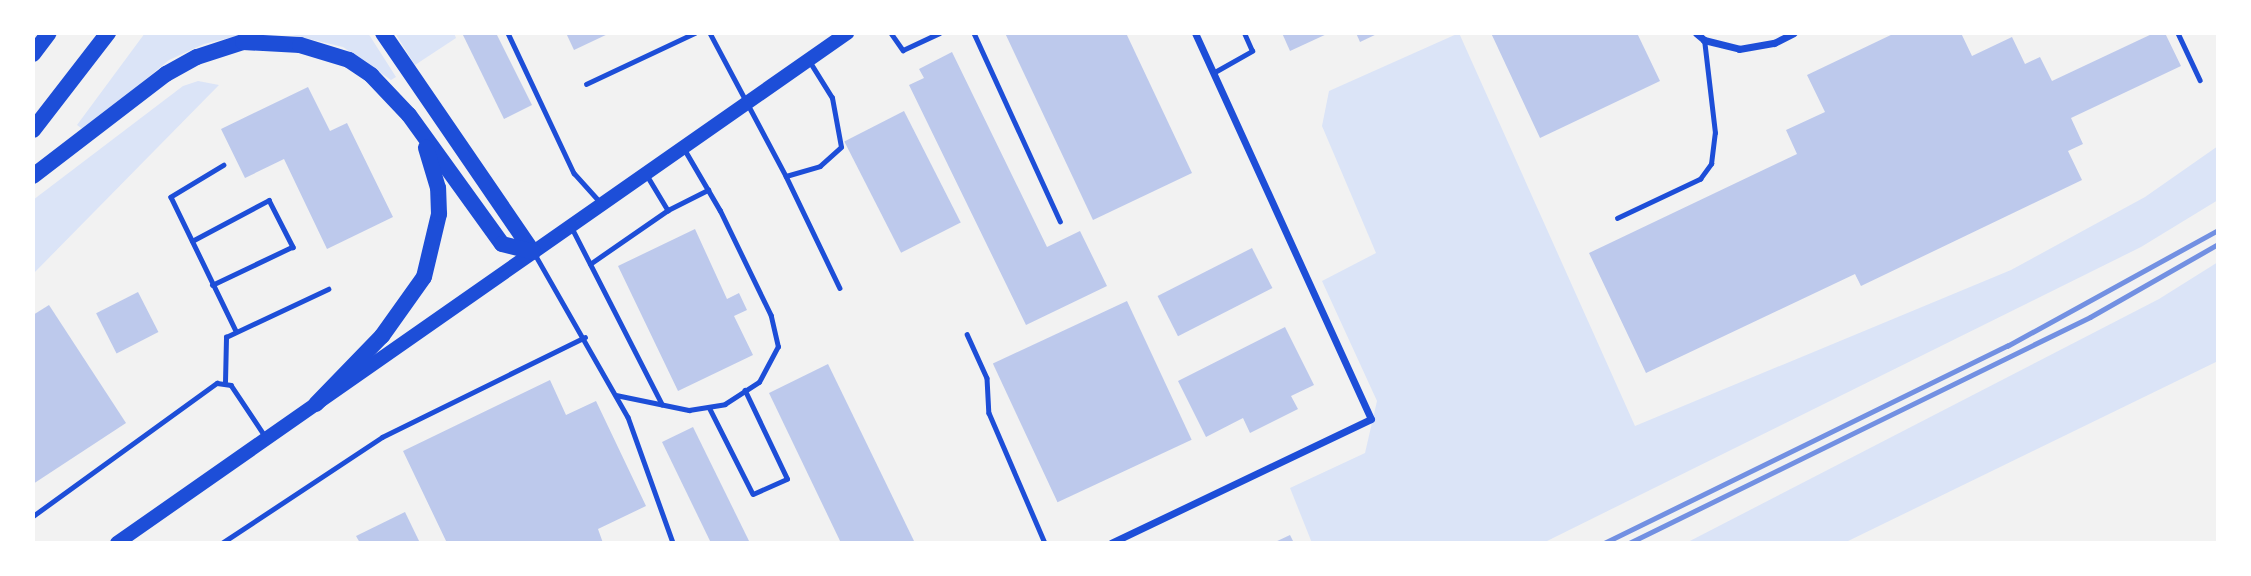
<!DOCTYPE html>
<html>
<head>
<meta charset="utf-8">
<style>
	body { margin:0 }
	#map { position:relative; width:2251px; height:576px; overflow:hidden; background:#f2f2f2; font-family:"DejaVu Sans",sans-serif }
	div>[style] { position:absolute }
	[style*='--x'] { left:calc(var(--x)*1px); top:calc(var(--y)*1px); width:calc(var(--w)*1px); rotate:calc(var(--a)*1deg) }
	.green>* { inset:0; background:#dbe4f7 }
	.building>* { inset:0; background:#bdc9ec; transform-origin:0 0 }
	.service>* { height:4.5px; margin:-2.25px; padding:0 2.25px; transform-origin:2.25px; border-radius:2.25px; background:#1d4ed8 }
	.minor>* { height:7px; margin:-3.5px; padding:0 3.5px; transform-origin:3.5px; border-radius:3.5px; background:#1d4ed8 }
	.primary>* { height:14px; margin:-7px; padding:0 7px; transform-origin:7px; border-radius:7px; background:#1d4ed8 }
	.motorway>* { height:16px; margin:-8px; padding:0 8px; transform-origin:8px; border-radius:8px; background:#1d4ed8 }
	.rail>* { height:5px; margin:-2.5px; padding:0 2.5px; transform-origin:2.5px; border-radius:2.5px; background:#7290e2 }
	span { translate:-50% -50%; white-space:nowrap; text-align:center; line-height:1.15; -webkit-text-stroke:7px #fff; paint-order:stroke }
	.frame { position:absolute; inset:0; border:35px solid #fff; pointer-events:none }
</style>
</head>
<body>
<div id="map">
	<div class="green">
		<div style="clip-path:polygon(145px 33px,249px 33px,204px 44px,169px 60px,84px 130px,77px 125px)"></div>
		<div style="clip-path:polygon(284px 33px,368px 33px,396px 77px,391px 80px,343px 47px)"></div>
		<div style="clip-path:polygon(395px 33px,454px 33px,456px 38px,415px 65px)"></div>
		<div style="clip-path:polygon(1459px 33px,1635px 426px,2011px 270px,2145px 197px,2218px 146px,2218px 200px,2141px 247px,1543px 543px,1312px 543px,1290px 488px,1365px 453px,1377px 401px,1322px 281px,1376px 253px,1322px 126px,1329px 91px)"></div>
		<div style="clip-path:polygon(198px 81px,219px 85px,33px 274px,33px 200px,183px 86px)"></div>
		<div style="clip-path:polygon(2218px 262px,2218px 361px,1844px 543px,1686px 543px,2159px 299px)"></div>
	</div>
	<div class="building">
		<div style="clip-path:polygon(462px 33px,496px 33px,532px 105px,504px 119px)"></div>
		<div style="clip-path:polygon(566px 33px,610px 33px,574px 50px)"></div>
		<div style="clip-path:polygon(1005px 33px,1126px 33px,1192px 173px,1093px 220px)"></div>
		<div style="clip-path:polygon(1282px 33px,1329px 33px,1290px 51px)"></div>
		<div style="clip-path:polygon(1356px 33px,1379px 33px,1360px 42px)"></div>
		<div style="clip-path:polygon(1491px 33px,1637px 33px,1660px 81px,1540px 138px)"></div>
		<div style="clip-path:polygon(1895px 33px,1961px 33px,1972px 56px,2012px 37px,2025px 64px,2040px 57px,2052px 81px,2154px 33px,2165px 33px,2181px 66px,2071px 118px,2083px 144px,2068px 151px,2082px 180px,1861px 286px,1855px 274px,1646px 373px,1589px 253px,1797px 154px,1786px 130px,1825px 112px,1807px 75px)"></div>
		<div style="clip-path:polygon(952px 52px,1047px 247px,1080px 231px,1107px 286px,1026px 325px,909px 85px,924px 78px,919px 69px)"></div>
		<div style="clip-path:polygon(308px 87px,330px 131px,347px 123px,393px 217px,327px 249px,284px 159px,245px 178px,221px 129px)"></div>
		<div style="left:904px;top:111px;width:125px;height:67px;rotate:63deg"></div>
		<div style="clip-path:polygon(695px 229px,727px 299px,739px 293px,747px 310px,734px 316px,753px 355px,678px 391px,618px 266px)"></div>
		<div style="left:1252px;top:248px;width:45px;height:106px;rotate:63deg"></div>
		<div style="left:138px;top:292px;width:45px;height:47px;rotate:63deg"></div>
		<div style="left:1127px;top:301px;width:153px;height:148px;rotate:65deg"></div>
		<div style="clip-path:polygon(49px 305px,126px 423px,33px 484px,33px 315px)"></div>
		<div style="clip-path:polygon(1285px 327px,1314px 385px,1291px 396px,1298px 409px,1250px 433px,1243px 418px,1206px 437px,1178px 381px)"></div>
		<div style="clip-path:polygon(828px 364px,915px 543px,841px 543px,769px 393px)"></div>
		<div style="clip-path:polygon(550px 380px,566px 415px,596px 401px,646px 506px,598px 529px,603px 543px,447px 543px,403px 451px)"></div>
		<div style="clip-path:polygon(693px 427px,750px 543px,711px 543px,662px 442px)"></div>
		<div style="clip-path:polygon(405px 512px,420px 543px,360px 543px,356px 536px)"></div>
		<div style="clip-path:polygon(1290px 535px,1294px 543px,1273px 543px)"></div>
	</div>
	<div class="service">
		<div style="--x:508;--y:33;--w:155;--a:64.8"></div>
		<div style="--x:574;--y:173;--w:40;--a:48"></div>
		<div style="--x:710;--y:33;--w:162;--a:62"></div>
		<div style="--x:786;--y:176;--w:35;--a:-16"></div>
		<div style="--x:820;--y:166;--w:28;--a:-42"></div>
		<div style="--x:841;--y:147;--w:50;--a:-100.4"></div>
		<div style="--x:832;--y:98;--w:44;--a:-121.9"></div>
		<div style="--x:891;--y:33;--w:21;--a:55"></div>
		<div style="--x:903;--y:50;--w:40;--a:-25"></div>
		<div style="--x:974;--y:33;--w:207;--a:65.4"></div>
		<div style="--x:2178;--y:33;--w:52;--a:64.9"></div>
		<div style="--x:1213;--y:73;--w:45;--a:-29.4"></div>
		<div style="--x:1252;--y:51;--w:20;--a:-114"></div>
		<div style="--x:586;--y:84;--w:120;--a:-25.1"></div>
		<div style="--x:224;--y:165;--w:62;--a:148.9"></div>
		<div style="--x:171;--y:197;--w:149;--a:64.1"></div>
		<div style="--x:786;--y:176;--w:124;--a:64.3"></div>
		<div style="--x:648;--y:177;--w:39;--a:59"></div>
		<div style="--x:668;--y:210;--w:45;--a:-26.6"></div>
		<div style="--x:1617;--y:218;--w:92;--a:-25.2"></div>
		<div style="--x:1700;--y:179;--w:19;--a:-54"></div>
		<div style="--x:1711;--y:164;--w:31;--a:-83"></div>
		<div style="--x:1715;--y:133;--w:94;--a:-96.7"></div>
		<div style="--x:572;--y:228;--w:198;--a:62.9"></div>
		<div style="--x:192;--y:241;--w:87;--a:-28"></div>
		<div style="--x:269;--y:200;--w:53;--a:62.9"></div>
		<div style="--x:293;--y:247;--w:89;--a:154.6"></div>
		<div style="--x:536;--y:256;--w:185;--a:60.3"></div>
		<div style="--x:628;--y:417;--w:134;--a:70.3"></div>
		<div style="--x:590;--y:264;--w:95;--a:-34.7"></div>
		<div style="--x:967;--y:334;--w:48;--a:65.6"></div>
		<div style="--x:987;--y:378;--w:35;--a:87"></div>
		<div style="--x:989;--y:413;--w:142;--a:66.7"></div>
		<div style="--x:225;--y:382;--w:45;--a:-88.7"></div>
		<div style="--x:226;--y:337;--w:113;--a:-25.2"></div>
		<div style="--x:616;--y:395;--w:75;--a:11.6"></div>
		<div style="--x:689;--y:410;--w:36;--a:-9"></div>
		<div style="--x:725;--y:404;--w:40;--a:-32.9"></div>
		<div style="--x:759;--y:382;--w:40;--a:-62"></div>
		<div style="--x:778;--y:347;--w:32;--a:-103"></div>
		<div style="--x:771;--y:316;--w:117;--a:-115.9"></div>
		<div style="--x:720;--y:211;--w:69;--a:-120.3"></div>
		<div style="--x:709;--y:407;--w:97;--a:63.2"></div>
		<div style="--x:753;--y:494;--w:37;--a:-24"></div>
		<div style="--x:787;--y:479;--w:98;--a:-115.5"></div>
		<div style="--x:33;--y:516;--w:227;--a:-35.9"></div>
		<div style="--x:217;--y:383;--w:14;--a:8"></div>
		<div style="--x:231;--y:385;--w:61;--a:56.3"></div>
		<div style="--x:222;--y:543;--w:192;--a:-33.5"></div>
		<div style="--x:382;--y:437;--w:226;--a:-26.2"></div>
	</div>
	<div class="minor">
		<div style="--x:1696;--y:33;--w:11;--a:41"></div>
		<div style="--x:1704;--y:40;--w:36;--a:14"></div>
		<div style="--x:1739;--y:49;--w:36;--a:-10"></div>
		<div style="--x:1774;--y:43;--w:22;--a:-27"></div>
		<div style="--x:1111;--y:543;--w:288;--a:-25.5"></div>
		<div style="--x:1371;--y:419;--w:424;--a:-114.5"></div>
	</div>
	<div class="primary">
		<div style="--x:117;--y:543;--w:891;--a:-34.94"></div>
	</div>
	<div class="motorway">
		<div style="--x:383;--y:33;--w:265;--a:55.6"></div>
		<div style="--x:33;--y:54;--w:26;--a:-53"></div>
		<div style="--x:33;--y:130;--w:123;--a:-52.3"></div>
		<div style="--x:33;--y:176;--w:168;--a:-37.5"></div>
		<div style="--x:166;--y:74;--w:35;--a:-29"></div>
		<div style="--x:197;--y:57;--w:48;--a:-18.1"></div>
		<div style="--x:243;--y:42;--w:57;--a:3"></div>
		<div style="--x:300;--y:45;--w:51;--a:17"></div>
		<div style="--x:349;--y:60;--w:27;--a:34"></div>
		<div style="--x:371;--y:75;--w:55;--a:46.5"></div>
		<div style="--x:409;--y:115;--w:159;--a:54.2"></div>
		<div style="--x:502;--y:244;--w:32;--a:14"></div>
		<div style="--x:316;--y:404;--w:95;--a:-45.9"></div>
		<div style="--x:382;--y:336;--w:72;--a:-54.6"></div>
		<div style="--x:424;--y:277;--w:65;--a:-76.6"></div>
		<div style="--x:439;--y:214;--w:26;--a:-92"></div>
		<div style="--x:438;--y:188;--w:42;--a:-106.7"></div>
	</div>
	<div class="rail">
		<div style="--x:1604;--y:543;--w:449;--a:-26.1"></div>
		<div style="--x:2007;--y:346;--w:241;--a:-28.8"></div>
		<div style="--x:1629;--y:543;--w:513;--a:-26.12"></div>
		<div style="--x:2090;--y:317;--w:147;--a:-29.7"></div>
	</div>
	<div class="frame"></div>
</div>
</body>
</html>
